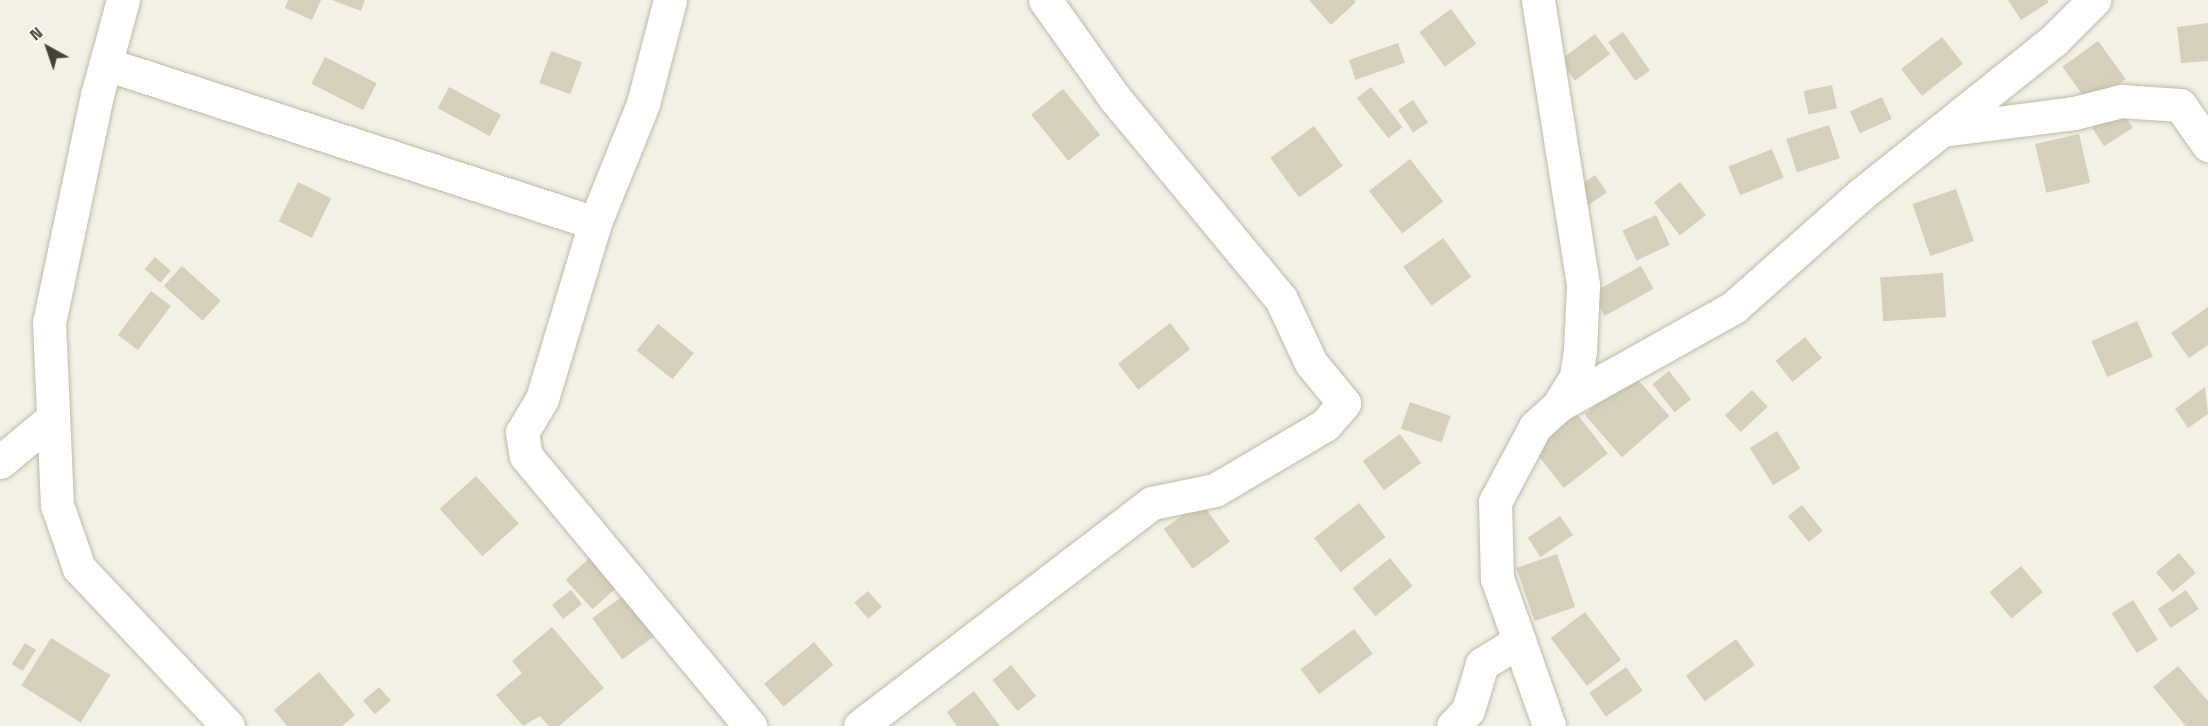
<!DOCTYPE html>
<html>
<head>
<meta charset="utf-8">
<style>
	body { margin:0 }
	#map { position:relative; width:2208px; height:726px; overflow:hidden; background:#f3f1e6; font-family:"Space Grotesk",sans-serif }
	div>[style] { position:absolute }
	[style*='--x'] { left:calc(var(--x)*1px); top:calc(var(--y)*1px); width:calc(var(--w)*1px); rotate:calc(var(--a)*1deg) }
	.building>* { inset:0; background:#d5cfbb; transform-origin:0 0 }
	.roads { filter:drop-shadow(0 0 2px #bfbba8) drop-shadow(0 0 2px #bfbba8) }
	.street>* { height:33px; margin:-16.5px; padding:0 16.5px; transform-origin:16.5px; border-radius:16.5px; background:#fff }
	span { translate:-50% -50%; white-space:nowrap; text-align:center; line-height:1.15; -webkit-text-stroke:4.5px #fff; paint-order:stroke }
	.north { position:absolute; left:18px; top:18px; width:60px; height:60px; -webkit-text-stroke:4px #fff; paint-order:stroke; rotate:320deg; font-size:16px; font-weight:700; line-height:24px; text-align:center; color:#464235 }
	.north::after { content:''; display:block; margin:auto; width:21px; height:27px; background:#464235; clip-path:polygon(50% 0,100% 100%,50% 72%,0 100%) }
</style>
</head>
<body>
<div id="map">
	<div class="building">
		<div style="clip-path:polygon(288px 0,321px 0,312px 20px,285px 8px)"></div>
		<div style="clip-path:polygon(332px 0,365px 0,361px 11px)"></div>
		<div style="clip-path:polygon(1309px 0,1354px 0,1356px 2px,1331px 25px)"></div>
		<div style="clip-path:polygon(2008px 0,2047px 0,2049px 2px,2021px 20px)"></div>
		<div style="left:1451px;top:9px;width:43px;height:39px;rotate:54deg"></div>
		<div style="clip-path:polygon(2208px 23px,2208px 61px,2181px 63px,2177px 27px)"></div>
		<div style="left:1623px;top:32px;width:47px;height:18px;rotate:55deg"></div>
		<div style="left:1595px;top:34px;width:25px;height:44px;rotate:53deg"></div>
		<div style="left:1942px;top:37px;width:34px;height:52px;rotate:52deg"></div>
		<div style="left:2098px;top:41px;width:47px;height:44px;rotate:54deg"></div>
		<div style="left:1398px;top:43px;width:21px;height:52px;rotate:71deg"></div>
		<div style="left:551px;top:51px;width:33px;height:34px;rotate:20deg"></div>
		<div style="left:325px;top:57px;width:58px;height:30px;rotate:27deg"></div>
		<div style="left:1832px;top:85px;width:24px;height:29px;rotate:78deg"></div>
		<div style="left:449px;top:87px;width:59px;height:24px;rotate:28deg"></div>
		<div style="left:1371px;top:87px;width:51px;height:18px;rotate:52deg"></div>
		<div style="left:1063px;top:89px;width:59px;height:41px;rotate:51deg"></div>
		<div style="left:1882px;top:97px;width:24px;height:35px;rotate:66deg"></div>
		<div style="left:1413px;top:100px;width:27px;height:18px;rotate:56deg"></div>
		<div style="left:2118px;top:105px;width:27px;height:34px;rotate:57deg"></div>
		<div style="left:1829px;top:125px;width:35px;height:45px;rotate:72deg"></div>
		<div style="left:1314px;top:126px;width:49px;height:54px;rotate:54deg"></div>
		<div style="left:2079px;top:134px;width:50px;height:45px;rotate:77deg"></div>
		<div style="left:1772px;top:149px;width:31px;height:47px;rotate:68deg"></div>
		<div style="left:1410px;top:159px;width:54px;height:52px;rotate:52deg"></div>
		<div style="left:1595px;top:175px;width:21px;height:25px;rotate:55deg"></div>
		<div style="left:298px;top:182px;width:37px;height:44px;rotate:26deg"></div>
		<div style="left:1680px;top:182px;width:42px;height:33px;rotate:52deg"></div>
		<div style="left:1956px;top:189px;width:55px;height:46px;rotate:71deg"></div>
		<div style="left:1656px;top:215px;width:33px;height:37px;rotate:65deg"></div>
		<div style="left:1443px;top:238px;width:48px;height:49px;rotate:54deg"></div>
		<div style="left:155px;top:257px;width:21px;height:16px;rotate:41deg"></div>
		<div style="left:182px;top:266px;width:52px;height:27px;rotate:42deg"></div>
		<div style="left:1641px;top:266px;width:26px;height:56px;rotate:61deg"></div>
		<div style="left:1943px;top:273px;width:44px;height:63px;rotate:86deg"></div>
		<div style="left:151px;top:291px;width:25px;height:55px;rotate:37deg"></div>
		<div style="clip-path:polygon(2208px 307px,2208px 345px,2189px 358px,2171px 333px)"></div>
		<div style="left:2137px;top:321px;width:39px;height:50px;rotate:66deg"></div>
		<div style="left:1170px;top:323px;width:33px;height:66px;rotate:52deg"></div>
		<div style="left:658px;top:324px;width:46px;height:34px;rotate:39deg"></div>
		<div style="left:1805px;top:337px;width:27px;height:38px;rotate:51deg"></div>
		<div style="left:1669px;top:371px;width:36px;height:21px;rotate:52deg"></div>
		<div style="left:1632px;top:373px;width:57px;height:63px;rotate:49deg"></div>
		<div style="clip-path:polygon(2205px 387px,2208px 414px,2188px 428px,2175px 409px)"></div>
		<div style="left:1752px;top:390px;width:23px;height:37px;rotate:47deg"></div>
		<div style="left:1410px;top:402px;width:43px;height:28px;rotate:19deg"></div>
		<div style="left:1577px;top:414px;width:50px;height:56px;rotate:52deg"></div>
		<div style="left:1777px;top:431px;width:44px;height:32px;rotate:58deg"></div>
		<div style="left:1400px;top:434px;width:36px;height:46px;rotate:54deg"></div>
		<div style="left:476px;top:476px;width:64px;height:49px;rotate:48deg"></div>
		<div style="left:1201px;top:502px;width:49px;height:46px;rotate:54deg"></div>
		<div style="left:1359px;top:503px;width:43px;height:57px;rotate:52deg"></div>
		<div style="left:1802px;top:505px;width:33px;height:18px;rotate:51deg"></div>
		<div style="left:1560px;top:516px;width:23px;height:39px;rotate:56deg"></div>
		<div style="left:2179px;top:553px;width:26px;height:30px;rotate:50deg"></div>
		<div style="left:594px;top:554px;width:40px;height:38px;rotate:48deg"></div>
		<div style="left:1557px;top:554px;width:56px;height:43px;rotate:71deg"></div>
		<div style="left:1390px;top:558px;width:36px;height:48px;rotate:51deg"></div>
		<div style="left:2021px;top:566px;width:34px;height:41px;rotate:50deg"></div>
		<div style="left:571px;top:590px;width:18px;height:24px;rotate:52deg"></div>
		<div style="left:2186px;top:590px;width:23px;height:34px;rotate:56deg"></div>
		<div style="left:868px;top:591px;width:21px;height:18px;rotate:49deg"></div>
		<div style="left:627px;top:593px;width:51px;height:43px;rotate:54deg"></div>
		<div style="left:2133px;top:600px;width:47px;height:25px;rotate:58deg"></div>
		<div style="left:1585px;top:612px;width:60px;height:43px;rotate:53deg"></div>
		<div style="clip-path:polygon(552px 627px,604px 688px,559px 726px,549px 726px,540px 716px,523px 726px,496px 695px,522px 673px,512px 661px)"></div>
		<div style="left:1354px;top:629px;width:31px;height:67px;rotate:53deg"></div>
		<div style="left:51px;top:638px;width:70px;height:56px;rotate:32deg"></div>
		<div style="left:1736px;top:639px;width:32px;height:62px;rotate:54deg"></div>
		<div style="left:814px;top:642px;width:30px;height:65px;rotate:50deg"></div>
		<div style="left:25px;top:643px;width:13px;height:25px;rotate:32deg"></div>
		<div style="left:1011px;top:665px;width:40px;height:24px;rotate:51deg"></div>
		<div style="clip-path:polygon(2178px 666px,2208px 701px,2208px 726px,2186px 726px,2153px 687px)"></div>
		<div style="left:1626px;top:667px;width:29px;height:45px;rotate:55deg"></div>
		<div style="clip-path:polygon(319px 672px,355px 715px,342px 726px,287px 726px,274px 710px)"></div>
		<div style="left:379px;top:687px;width:18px;height:21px;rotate:49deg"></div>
		<div style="clip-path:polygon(974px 691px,1000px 726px,957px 726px,947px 712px)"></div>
	</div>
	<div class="roads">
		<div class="street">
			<div style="--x:123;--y:0;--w:98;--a:105.3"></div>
			<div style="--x:97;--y:95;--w:232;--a:101.9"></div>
			<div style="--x:49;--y:322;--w:183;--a:87.5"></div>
			<div style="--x:57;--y:505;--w:67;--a:70.8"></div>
			<div style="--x:79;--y:568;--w:217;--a:46.7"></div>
			<div style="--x:670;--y:0;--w:107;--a:104.6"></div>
			<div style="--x:643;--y:104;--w:128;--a:112"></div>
			<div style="--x:595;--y:223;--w:184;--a:106.8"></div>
			<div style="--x:542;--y:399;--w:39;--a:121"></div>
			<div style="--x:522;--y:432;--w:24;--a:81"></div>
			<div style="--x:526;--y:456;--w:351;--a:50.3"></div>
			<div style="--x:1538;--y:0;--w:289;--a:81"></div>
			<div style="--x:1583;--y:285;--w:66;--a:92.6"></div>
			<div style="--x:1580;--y:351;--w:26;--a:99"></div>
			<div style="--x:1576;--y:377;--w:34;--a:122"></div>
			<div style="--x:1558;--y:406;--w:31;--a:138"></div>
			<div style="--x:1535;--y:427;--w:85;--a:118.1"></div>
			<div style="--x:1495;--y:502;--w:76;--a:88.5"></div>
			<div style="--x:1497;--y:578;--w:157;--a:70.6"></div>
			<div style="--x:106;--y:64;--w:514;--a:18.01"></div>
			<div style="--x:1942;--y:130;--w:133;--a:-7.3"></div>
			<div style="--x:2074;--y:113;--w:49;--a:-14.3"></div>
			<div style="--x:2121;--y:101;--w:59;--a:3.9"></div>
			<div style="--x:2180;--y:105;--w:49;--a:55"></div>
			<div style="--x:1559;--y:405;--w:201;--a:-29.2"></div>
			<div style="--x:1734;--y:307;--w:169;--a:-41.6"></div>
			<div style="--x:1860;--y:195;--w:248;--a:-38.6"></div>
			<div style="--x:2054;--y:40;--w:57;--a:-45"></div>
			<div style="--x:0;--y:462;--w:69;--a:-39.7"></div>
			<div style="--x:860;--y:726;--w:367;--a:-37.4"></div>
			<div style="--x:1152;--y:503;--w:64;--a:-11.7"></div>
			<div style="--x:1215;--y:490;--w:128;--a:-30.6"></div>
			<div style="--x:1325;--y:425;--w:29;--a:-49"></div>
			<div style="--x:1344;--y:403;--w:52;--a:-129.5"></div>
			<div style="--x:1311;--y:363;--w:71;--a:-115.1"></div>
			<div style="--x:1281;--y:299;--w:262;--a:-129.6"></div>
			<div style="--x:1114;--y:97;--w:119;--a:-125.4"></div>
			<div style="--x:1453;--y:726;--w:22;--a:-47"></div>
			<div style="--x:1468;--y:710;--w:48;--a:-73.1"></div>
			<div style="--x:1482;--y:664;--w:44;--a:-31.9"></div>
		</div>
	</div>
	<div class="north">N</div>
</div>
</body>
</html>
